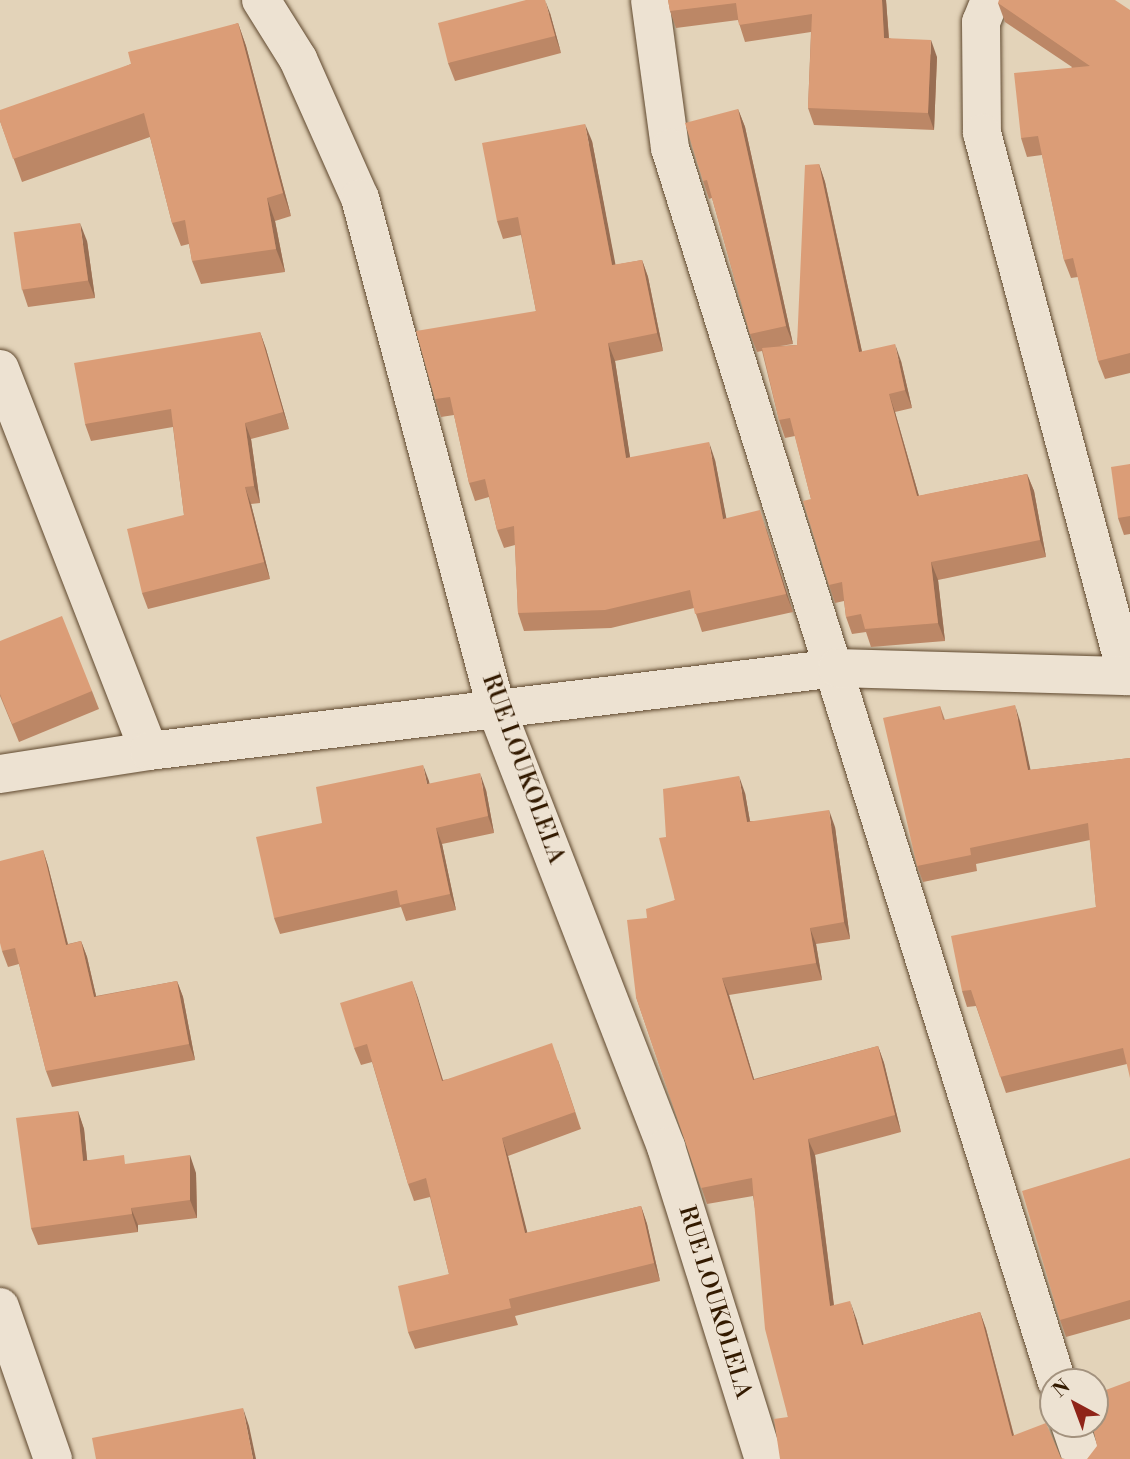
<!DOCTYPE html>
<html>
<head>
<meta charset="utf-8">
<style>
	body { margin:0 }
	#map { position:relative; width:1130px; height:1459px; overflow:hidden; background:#e3d3b9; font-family:"Libre Bodoni",serif }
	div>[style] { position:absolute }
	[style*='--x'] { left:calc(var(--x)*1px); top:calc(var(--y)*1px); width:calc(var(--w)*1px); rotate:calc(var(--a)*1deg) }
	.roads { filter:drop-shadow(0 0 2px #5f482e) drop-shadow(0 0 2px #5f482e) }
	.minor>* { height:38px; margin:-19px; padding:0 19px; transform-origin:19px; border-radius:19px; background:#ede2d2 }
	.wall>* { inset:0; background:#bc8766 }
	.shaded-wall>* { inset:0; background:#996e53 }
	.building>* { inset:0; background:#db9d77; transform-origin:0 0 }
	span { translate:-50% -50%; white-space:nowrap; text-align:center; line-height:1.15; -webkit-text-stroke:6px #ede2d2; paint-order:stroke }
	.street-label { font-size:23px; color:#331a00 }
	.north { position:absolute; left:1039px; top:1368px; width:70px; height:70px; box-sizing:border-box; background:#ede2d2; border:2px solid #a3927e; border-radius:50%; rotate:319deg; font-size:19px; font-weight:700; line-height:28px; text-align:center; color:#331a00 }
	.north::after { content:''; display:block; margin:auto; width:24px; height:32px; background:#8f2418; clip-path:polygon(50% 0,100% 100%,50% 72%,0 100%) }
</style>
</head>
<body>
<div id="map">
	<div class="roads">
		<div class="minor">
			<div style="--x:261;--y:0;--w:70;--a:57.9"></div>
			<div style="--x:298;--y:59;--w:152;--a:66"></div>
			<div style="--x:360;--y:198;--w:531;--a:75.05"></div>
			<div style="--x:497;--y:711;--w:468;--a:68.8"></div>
			<div style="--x:666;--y:1147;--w:327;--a:72.6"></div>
			<div style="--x:650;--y:0;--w:149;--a:82.3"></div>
			<div style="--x:670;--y:148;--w:1293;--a:72.59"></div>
			<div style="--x:990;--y:0;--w:24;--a:112"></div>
			<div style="--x:981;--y:22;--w:111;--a:89.5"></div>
			<div style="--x:982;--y:133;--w:562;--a:75.05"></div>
			<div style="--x:0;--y:369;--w:410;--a:68.7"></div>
			<div style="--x:0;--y:774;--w:151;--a:-8.8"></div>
			<div style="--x:149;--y:751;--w:693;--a:-6.88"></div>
			<div style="--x:837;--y:668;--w:293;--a:1.6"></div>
			<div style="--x:0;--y:1307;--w:161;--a:70.8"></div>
			<div style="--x:1070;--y:1424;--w:37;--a:71"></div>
		</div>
	</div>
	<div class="wall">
		<div style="clip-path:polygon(668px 0,886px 0,889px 38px,937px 57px,934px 130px,814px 125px,808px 108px,811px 32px,745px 42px,738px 20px,676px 28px,670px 11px)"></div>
		<div style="clip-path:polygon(998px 3px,1130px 10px,1130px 373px,1105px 379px,1098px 361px,1078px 277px,1071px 278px,1064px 260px,1042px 155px,1027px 157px,1021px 138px,1072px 67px,1005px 22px)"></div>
		<div style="clip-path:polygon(550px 13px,561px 53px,455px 81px,448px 63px)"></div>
		<div style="clip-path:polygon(238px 23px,246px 46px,291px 216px,275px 221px,285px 272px,201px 284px,192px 261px,189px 244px,181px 246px,172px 223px,150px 137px,22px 182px,0 121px,131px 64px)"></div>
		<div style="clip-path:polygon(738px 109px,745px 127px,793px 344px,780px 346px,797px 345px,819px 164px,825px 182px,862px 352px,901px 361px,912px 408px,895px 412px,919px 496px,1027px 474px,1034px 491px,1046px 557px,938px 580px,945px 641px,871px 647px,866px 632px,852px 634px,846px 617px,844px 601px,835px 603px,829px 585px,811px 499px,795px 436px,785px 438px,779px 420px,762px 351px,757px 352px,750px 334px,712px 198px,709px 199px,703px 181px)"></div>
		<div style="clip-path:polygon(592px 141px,615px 265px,642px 260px,648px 277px,663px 351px,615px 361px,630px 458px,715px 460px,726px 518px,766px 528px,793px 612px,702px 632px,694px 608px,611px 628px,524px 631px,518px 613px,515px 545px,504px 548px,497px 530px,489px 497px,475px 501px,469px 483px,454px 415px,441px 417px,435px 399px,536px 311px,521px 235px,503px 239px,497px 221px)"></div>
		<div style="clip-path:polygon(87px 241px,95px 298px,28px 307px,22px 289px)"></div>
		<div style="clip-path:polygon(260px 332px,266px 349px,289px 429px,251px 439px,260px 503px,251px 504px,270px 579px,148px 609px,142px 593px,184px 515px,173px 427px,91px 441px,85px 424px)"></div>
		<div style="clip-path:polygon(1130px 464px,1130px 534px,1124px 535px,1118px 518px)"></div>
		<div style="clip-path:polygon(0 641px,92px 691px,99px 709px,19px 742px,0 696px)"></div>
		<div style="clip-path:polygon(940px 706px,945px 720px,1020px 721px,1030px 770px,1130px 758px,1127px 1064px,1006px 1093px,976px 1006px,967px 1007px,962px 991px,1096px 907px,1090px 840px,976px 864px,977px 871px,923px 882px,917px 866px)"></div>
		<div style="clip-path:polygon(429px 784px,486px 790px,494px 833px,442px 844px,456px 910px,406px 921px,401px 907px,280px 934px,274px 918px,322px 823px)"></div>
		<div style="clip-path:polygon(745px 793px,750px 821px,835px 827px,850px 939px,816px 944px,822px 980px,729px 995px,754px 1079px,878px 1046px,884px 1063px,901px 1132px,815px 1155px,834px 1305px,856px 1318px,864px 1345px,980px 1312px,986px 1329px,1014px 1435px,1061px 1458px,788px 1417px,753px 1196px,707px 1204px,636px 997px,647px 918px,675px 900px,666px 837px)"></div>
		<div style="clip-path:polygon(43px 850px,48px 866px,68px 944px,81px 941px,87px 957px,96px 996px,177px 981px,183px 997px,195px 1060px,52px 1087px,46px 1071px,19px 964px,8px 967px,2px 951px)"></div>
		<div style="clip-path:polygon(412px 981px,443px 1080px,558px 1060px,581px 1129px,508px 1156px,527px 1233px,641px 1206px,647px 1224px,660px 1281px,515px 1316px,518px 1325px,415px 1349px,408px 1332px,449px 1274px,430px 1197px,414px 1201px,408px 1184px,372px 1062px,361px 1065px,354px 1048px)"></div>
		<div style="clip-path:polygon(78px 1111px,84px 1129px,87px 1160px,196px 1173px,197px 1218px,138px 1225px,138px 1232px,38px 1245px,31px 1228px)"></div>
		<div style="clip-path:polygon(1130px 1158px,1130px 1319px,1066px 1337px,1060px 1320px)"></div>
	</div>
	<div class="shaded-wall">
		<div style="clip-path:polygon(545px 0,550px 13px,561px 53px,555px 36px)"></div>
		<div style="clip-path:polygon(882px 0,886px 0,890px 55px,884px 38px)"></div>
		<div style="clip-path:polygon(238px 23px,246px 46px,291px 216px,283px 193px)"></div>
		<div style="clip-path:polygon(931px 40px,937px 57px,934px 130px,928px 113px)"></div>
		<div style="clip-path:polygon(738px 109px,745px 127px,793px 344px,786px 326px)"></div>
		<div style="clip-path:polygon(585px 124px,592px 141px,619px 283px,612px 265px)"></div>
		<div style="clip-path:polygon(819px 164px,825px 182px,866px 370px,859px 352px)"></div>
		<div style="clip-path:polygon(267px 198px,275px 221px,285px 272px,276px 249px)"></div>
		<div style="clip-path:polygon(80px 223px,87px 241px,95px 298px,88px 280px)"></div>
		<div style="clip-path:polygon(642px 260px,648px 277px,663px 351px,657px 333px)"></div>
		<div style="clip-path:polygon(260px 332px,266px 349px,289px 429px,283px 412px)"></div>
		<div style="clip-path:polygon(608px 343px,615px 361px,633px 476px,626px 458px)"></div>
		<div style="clip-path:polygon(895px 344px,901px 361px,912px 408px,905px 390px)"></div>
		<div style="clip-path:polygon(889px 394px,895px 412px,924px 514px,917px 496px)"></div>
		<div style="clip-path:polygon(245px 423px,251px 439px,260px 503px,254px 486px)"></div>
		<div style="clip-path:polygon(709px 442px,715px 460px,730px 537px,723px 519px)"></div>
		<div style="clip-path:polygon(1027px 474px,1034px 491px,1046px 557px,1040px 540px)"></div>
		<div style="clip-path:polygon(245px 487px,251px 504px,270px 579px,264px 562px)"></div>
		<div style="clip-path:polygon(760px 510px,766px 528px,793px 612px,786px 594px)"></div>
		<div style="clip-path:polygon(931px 562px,938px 580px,945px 641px,938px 623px)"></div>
		<div style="clip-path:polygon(1015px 705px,1020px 721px,1034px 786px,1028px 770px)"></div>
		<div style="clip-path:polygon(423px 765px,429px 781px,433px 801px,427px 784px)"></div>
		<div style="clip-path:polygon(480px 773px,486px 790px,494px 833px,488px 816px)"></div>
		<div style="clip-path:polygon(739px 776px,745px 793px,753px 839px,747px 822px)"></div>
		<div style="clip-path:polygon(829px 810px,835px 827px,850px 939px,844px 922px)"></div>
		<div style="clip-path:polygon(436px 828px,442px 844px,456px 910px,450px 894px)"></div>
		<div style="clip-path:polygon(43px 850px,48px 866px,72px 961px,66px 945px)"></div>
		<div style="clip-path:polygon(810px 928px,816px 944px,822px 980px,816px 963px)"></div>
		<div style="clip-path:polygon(81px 941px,87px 957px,100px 1013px,94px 997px)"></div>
		<div style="clip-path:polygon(722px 978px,729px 995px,759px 1096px,753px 1080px)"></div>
		<div style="clip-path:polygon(177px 981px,183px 997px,195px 1060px,189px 1044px)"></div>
		<div style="clip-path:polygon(412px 981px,418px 998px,448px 1098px,442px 1081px)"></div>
		<div style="clip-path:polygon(878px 1046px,884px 1063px,901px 1132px,895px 1115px)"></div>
		<div style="clip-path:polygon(78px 1111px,84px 1129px,89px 1178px,83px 1161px)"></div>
		<div style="clip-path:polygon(502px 1138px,508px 1156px,532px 1251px,525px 1233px)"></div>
		<div style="clip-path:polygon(808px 1139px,815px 1155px,836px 1323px,830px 1306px)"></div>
		<div style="clip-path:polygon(190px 1155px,196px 1173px,197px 1218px,190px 1200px)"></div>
		<div style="clip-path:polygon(641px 1206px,647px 1224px,660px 1281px,654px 1263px)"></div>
		<div style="clip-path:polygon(131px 1208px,138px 1225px,138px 1232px,132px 1214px)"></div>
		<div style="clip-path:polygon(850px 1301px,856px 1318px,868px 1362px,862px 1345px)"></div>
		<div style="clip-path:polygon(980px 1312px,986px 1329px,1018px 1452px,1012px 1436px)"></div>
		<div style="clip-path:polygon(243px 1408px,249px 1426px,256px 1459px,253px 1459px)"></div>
	</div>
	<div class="building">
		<div style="clip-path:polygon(526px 0,545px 0,555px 36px,448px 63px,438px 23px)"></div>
		<div style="clip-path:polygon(668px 0,882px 0,884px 38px,931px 40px,928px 113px,808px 108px,812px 14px,739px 25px,736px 3px,670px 11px)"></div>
		<div style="clip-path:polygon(999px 0,1115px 0,1130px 10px,1130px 353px,1098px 361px,1073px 258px,1064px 260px,1038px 136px,1021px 138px,1014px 73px,1090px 66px,998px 3px)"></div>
		<div style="clip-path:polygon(238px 23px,283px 193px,267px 198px,276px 249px,192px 261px,185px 220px,172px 223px,144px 113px,13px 159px,0 121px,0 110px,131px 64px,128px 52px)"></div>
		<div style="clip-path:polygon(738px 109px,786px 326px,750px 334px,707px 180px,703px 181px,685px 123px)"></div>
		<div style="clip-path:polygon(585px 124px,612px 265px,642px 260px,657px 333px,608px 343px,626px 458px,709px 442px,723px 519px,760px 510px,786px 594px,695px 614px,690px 590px,605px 610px,518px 613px,514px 526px,497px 530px,485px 479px,469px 483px,450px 397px,435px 399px,416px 331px,536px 311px,518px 217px,497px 221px,482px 143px)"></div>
		<div style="clip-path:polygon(819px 164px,859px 352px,895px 344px,905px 390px,889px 394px,917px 496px,1027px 474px,1040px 540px,931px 562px,938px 623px,865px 629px,861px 614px,846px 617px,842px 582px,829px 585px,803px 501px,811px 499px,790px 418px,779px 420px,762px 348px,797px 345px,805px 165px)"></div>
		<div style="left:80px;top:223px;width:58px;height:67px;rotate:82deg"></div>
		<div style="clip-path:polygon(260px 332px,283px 412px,245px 423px,254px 486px,245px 487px,264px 562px,142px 593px,127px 529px,184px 515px,171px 409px,85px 424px,74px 363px)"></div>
		<div style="clip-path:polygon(1130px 464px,1130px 516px,1118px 518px,1111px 467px)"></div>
		<div style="clip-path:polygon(62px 616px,92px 691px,12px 724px,0 694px,0 641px)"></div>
		<div style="clip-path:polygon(1015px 705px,1028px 770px,1130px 758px,1130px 1078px,1123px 1048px,1000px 1077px,971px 990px,962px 991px,951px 936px,1096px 907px,1088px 823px,970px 848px,971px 855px,917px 866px,883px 718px,940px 706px,943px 720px)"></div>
		<div style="clip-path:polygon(423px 765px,427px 784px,480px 773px,488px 816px,436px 828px,450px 894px,400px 905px,397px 890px,274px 918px,256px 837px,322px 823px,316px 787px)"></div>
		<div style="clip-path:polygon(739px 776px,747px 822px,829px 810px,844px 922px,810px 928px,816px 963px,722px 978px,753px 1080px,878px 1046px,895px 1115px,808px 1139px,830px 1306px,850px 1301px,862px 1345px,980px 1312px,1012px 1436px,1046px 1423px,1061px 1458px,1065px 1459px,780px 1459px,774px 1419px,788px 1417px,765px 1329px,752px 1178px,701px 1188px,636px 997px,627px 920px,647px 918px,646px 909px,675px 900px,659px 838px,666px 837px,663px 789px)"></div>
		<div style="clip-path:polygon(43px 850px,66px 945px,81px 941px,94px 997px,177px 981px,189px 1044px,46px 1071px,15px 948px,2px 951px,0 943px,0 861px)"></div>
		<div style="clip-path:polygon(412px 981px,442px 1081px,552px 1043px,575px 1112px,502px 1138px,525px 1233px,641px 1206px,654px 1263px,509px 1299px,511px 1308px,408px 1332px,398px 1286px,449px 1274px,426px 1178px,408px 1184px,367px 1044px,354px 1048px,340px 1003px)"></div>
		<div style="clip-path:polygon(78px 1111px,83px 1161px,124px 1155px,125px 1164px,190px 1155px,190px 1200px,131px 1208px,132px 1214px,31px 1228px,16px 1118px)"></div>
		<div style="clip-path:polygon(1130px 1158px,1130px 1301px,1130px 1300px,1060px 1320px,1022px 1191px)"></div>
		<div style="clip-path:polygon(1130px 1381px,1130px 1459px,1087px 1459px,1097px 1446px,1092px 1424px,1095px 1424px,1095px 1394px)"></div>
		<div style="clip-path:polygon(243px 1408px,253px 1459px,96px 1459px,92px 1438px)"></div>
	</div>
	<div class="street-label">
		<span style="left:523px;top:769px;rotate:70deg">RUE LOUKOLELA</span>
		<span style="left:715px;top:1302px;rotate:73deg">RUE LOUKOLELA</span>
	</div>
	<div class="north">N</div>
</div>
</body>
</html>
